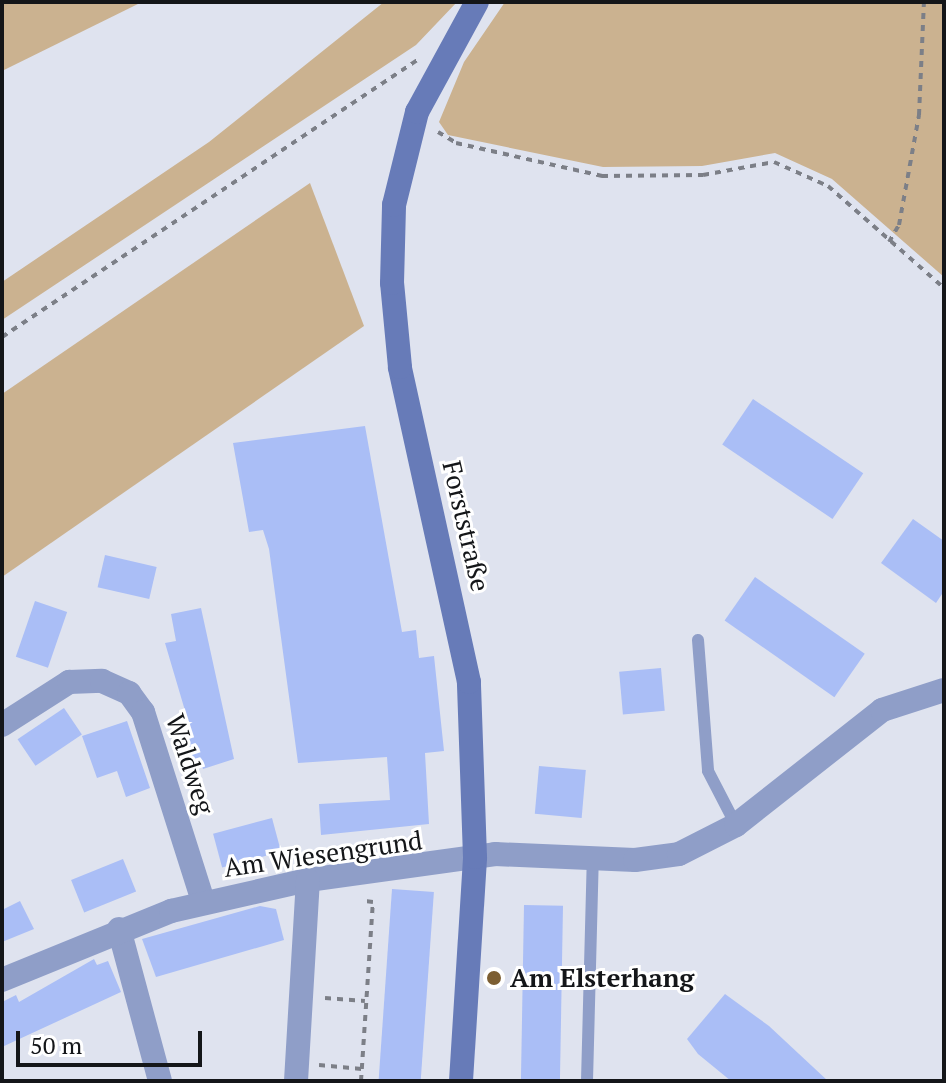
<!DOCTYPE html>
<html>
<head>
<meta charset="utf-8">
<style>
	body { margin:0 }
	#map { position:relative; width:946px; height:1083px; overflow:hidden; background:#dfe3ef; font-family:"PT Serif",serif }
	div>[style] { position:absolute }
	[style*='--x'] { left:calc(var(--x)*1px); top:calc(var(--y)*1px); width:calc(var(--w)*1px); rotate:calc(var(--a)*1deg) }
	.green>* { inset:0; background:#cbb290 }
	.building>* { inset:0; background:#aabef6; transform-origin:0 0 }
	.path>* { height:4px; margin-top:-2px; transform-origin:0; background:repeating-linear-gradient(90deg,#7c7f87 0 6px,transparent 0 12px) }
	.lane>* { height:12px; margin:-6px; padding:0 6px; transform-origin:6px; border-radius:6px; background:#8f9ec8 }
	.street>* { height:24px; margin:-12px; padding:0 12px; transform-origin:12px; border-radius:12px; background:#8f9ec8 }
	.secondary>* { height:24px; margin:-12px; padding:0 12px; transform-origin:12px; border-radius:12px; background:#677bb8 }
	.dots>* { width:22px; height:22px; translate:-50% -50%; box-sizing:border-box; border:4px solid #fff; border-radius:50% }
	span { translate:-50% -50%; white-space:nowrap; text-align:center; line-height:1.15; -webkit-text-stroke:6px #fff; paint-order:stroke }
	.street-label { font-size:26px; color:#141619 }
	.poi-label { font-size:26px; color:#141619; font-weight:700 }
	.left { translate:0 -50%; text-align:left }
	.frame { position:absolute; inset:0; border:4px solid #141619; pointer-events:none }
	.scale { position:absolute; left:16px; top:1031px; width:186px; height:36px; box-sizing:border-box; border:4px solid #141619; border-top:0; padding-left:10px; font-size:24px; line-height:28px; white-space:nowrap; color:#141619; -webkit-text-stroke:6px #fff; paint-order:stroke }
</style>
</head>
<body>
<div id="map">
	<div class="green">
		<div style="clip-path:polygon(2px 2px,142px 2px,2px 71px)"></div>
		<div style="clip-path:polygon(384px 2px,457px 2px,416px 45px,2px 320px,2px 282px,209px 142px)"></div>
		<div style="clip-path:polygon(505px 2px,944px 2px,944px 277px,832px 179px,775px 153px,702px 166px,603px 167px,448px 135px,439px 122px,464px 62px)"></div>
		<div style="clip-path:polygon(310px 183px,364px 326px,2px 577px,2px 394px)"></div>
	</div>
	<div class="building">
		<div style="left:753px;top:399px;width:133px;height:55px;rotate:34deg"></div>
		<div style="clip-path:polygon(365px 426px,402px 632px,416px 630px,419px 658px,434px 656px,444px 751px,425px 753px,429px 824px,321px 835px,319px 804px,390px 800px,387px 757px,298px 763px,269px 549px,263px 530px,249px 532px,233px 443px)"></div>
		<div style="clip-path:polygon(913px 519px,944px 541px,944px 591px,936px 603px,881px 563px)"></div>
		<div style="left:105px;top:555px;width:53px;height:33px;rotate:13deg"></div>
		<div style="left:755px;top:577px;width:134px;height:53px;rotate:35deg"></div>
		<div style="left:35px;top:601px;width:34px;height:59px;rotate:19deg"></div>
		<div style="clip-path:polygon(201px 608px,234px 759px,203px 769px,199px 758px,186px 762px,172px 718px,186px 714px,165px 643px,176px 641px,171px 614px)"></div>
		<div style="left:661px;top:668px;width:43px;height:42px;rotate:85deg"></div>
		<div style="left:64px;top:708px;width:32px;height:56px;rotate:56deg"></div>
		<div style="clip-path:polygon(127px 721px,150px 788px,126px 797px,117px 771px,97px 778px,82px 736px)"></div>
		<div style="left:539px;top:766px;width:47px;height:48px;rotate:5deg"></div>
		<div style="left:272px;top:818px;width:35px;height:61px;rotate:75deg"></div>
		<div style="left:123px;top:859px;width:35px;height:56px;rotate:68deg"></div>
		<div style="left:392px;top:889px;width:42px;height:192px;rotate:4deg"></div>
		<div style="clip-path:polygon(20px 901px,34px 929px,2px 942px,2px 910px)"></div>
		<div style="left:524px;top:905px;width:39px;height:176px;rotate:1deg"></div>
		<div style="clip-path:polygon(260px 906px,276px 909px,284px 940px,156px 977px,142px 939px)"></div>
		<div style="clip-path:polygon(94px 959px,97px 965px,108px 961px,121px 992px,2px 1047px,2px 1002px,16px 995px,19px 1002px)"></div>
		<div style="clip-path:polygon(725px 994px,769px 1026px,828px 1081px,731px 1081px,698px 1054px,687px 1039px)"></div>
	</div>
	<div class="path">
		<div style="--x:438;--y:132;--w:21;--a:31"></div>
		<div style="--x:456;--y:143;--w:150;--a:12.7"></div>
		<div style="--x:602;--y:176;--w:101;--a:-0.6"></div>
		<div style="--x:703;--y:175;--w:72;--a:-10.4"></div>
		<div style="--x:774;--y:162;--w:59;--a:24"></div>
		<div style="--x:828;--y:186;--w:154;--a:41.3"></div>
		<div style="--x:889;--y:242;--w:20;--a:-60"></div>
		<div style="--x:899;--y:225;--w:112;--a:-79.7"></div>
		<div style="--x:919;--y:115;--w:113;--a:-87.5"></div>
		<div style="--x:2;--y:337;--w:499;--a:-33.7"></div>
		<div style="--x:325;--y:998;--w:40;--a:4.3"></div>
		<div style="--x:319;--y:1065;--w:43;--a:5.3"></div>
		<div style="--x:361;--y:1081;--w:179;--a:-86.2"></div>
		<div style="--x:373;--y:902;--w:8;--a:-173"></div>
	</div>
	<div class="lane">
		<div style="--x:698;--y:640;--w:131;--a:85.6"></div>
		<div style="--x:708;--y:771;--w:61;--a:62.6"></div>
		<div style="--x:587;--y:1081;--w:222;--a:-88.5"></div>
	</div>
	<div class="street">
		<div style="--x:2;--y:725;--w:80;--a:-32.7"></div>
		<div style="--x:69;--y:682;--w:33;--a:-2"></div>
		<div style="--x:102;--y:681;--w:30;--a:24"></div>
		<div style="--x:129;--y:693;--w:24;--a:54"></div>
		<div style="--x:143;--y:712;--w:198;--a:72.4"></div>
		<div style="--x:119;--y:929;--w:157;--a:74.9"></div>
		<div style="--x:2;--y:980;--w:183;--a:-22.2"></div>
		<div style="--x:171;--y:911;--w:140;--a:-12.8"></div>
		<div style="--x:308;--y:880;--w:189;--a:-7.9"></div>
		<div style="--x:495;--y:854;--w:140;--a:2.5"></div>
		<div style="--x:635;--y:860;--w:44;--a:-7.8"></div>
		<div style="--x:679;--y:854;--w:64;--a:-27"></div>
		<div style="--x:736;--y:825;--w:186;--a:-38.2"></div>
		<div style="--x:882;--y:710;--w:65;--a:-17.9"></div>
		<div style="--x:296;--y:1081;--w:201;--a:-86.6"></div>
	</div>
	<div class="secondary">
		<div style="--x:461;--y:1081;--w:224;--a:-86.4"></div>
		<div style="--x:475;--y:857;--w:175;--a:-92"></div>
		<div style="--x:469;--y:682;--w:322;--a:-102.4"></div>
		<div style="--x:400;--y:367;--w:84;--a:-95.4"></div>
		<div style="--x:392;--y:283;--w:78;--a:-88.5"></div>
		<div style="--x:394;--y:205;--w:96;--a:-76.1"></div>
		<div style="--x:417;--y:112;--w:125;--a:-61.4"></div>
	</div>
	<div class="dots">
		<div style="left:494px;top:978px;background:#7c5e32"></div>
	</div>
	<div class="street-label">
		<span style="left:466px;top:526px;rotate:77deg">Forststraße</span>
		<span style="left:190px;top:764px;rotate:72deg">Waldweg</span>
		<span style="left:323px;top:854px;rotate:-8deg">Am Wiesengrund</span>
	</div>
	<div class="poi-label">
		<span class="left" style="left:510px;top:978px">Am Elsterhang</span>
	</div>
	<div class="frame"></div>
	<div class="scale">50 m</div>
</div>
</body>
</html>
